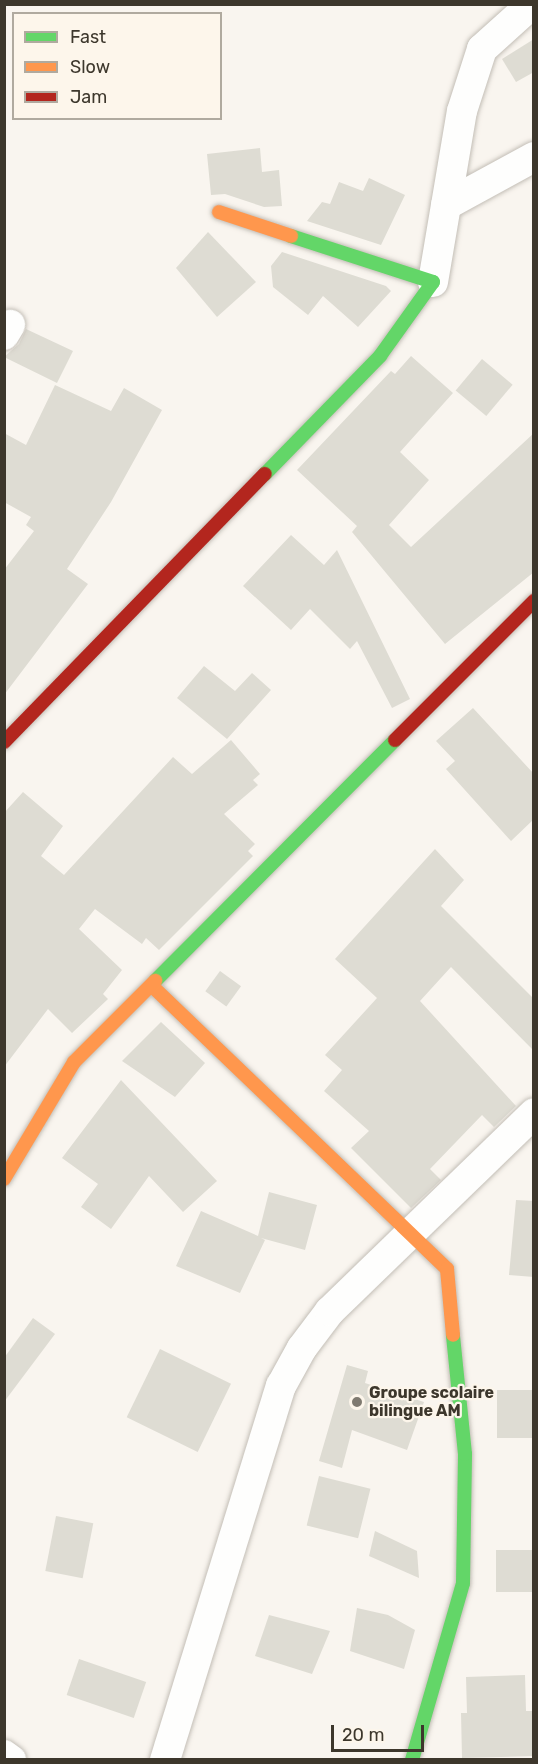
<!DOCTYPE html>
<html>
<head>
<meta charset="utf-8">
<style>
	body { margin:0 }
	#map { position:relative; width:538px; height:1764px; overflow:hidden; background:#f9f5ef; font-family:Rubik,sans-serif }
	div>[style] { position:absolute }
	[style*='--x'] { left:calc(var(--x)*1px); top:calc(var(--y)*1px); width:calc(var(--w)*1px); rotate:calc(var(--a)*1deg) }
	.building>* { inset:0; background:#dedcd3; transform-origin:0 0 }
	.roads { filter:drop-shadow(0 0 2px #c3beb6) drop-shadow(0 0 2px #c3beb6) }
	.street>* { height:30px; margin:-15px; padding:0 15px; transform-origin:15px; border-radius:15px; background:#fefefd }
	.fast>* { height:14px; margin:-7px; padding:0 7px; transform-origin:7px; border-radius:7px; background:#63d668 }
	.slow>* { height:14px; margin:-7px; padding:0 7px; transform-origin:7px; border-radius:7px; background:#ff974d }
	.jam>* { height:14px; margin:-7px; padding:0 7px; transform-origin:7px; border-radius:7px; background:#b3261e }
	.dots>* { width:16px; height:16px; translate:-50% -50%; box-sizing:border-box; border:3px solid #fdf6eb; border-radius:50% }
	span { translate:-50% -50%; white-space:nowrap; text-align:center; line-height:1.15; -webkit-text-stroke:4.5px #fdf6eb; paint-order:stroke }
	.poi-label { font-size:16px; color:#3d372c; font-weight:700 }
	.left { translate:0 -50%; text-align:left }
	.frame { position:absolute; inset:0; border:6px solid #3d372c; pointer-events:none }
	.legend { position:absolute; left:12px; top:12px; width:210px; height:108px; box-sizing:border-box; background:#fdf6eb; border:2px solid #b0aa9f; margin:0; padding:8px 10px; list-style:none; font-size:18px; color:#3d372c }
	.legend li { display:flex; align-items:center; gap:12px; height:30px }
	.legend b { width:30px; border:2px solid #b0aa9f }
	.scale { position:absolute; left:331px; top:1725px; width:93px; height:27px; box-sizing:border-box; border:3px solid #3d372c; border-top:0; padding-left:8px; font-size:18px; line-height:21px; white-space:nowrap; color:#3d372c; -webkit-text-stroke:4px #fdf6eb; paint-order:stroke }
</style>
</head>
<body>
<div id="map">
	<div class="building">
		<div style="clip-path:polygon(534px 39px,534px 72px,516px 82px,502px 59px)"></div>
		<div style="clip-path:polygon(260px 148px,262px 172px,279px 170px,282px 206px,264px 207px,225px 194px,211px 195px,207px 154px)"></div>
		<div style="clip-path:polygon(369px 178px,405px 195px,381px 245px,307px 221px,322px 202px,330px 204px,339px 182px,363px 191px)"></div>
		<div style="clip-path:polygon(208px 232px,256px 282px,217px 317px,176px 268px)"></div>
		<div style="clip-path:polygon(282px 252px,386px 286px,391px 291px,358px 327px,323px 296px,308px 315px,273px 287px,271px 266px)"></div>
		<div style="clip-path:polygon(26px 329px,73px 351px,57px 383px,4px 357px,19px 344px)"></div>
		<div style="clip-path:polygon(411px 356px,453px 393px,400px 452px,429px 480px,389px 525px,411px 547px,534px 433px,534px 572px,445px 644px,352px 532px,357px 526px,297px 470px,391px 371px,395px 374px)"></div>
		<div style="left:482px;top:359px;width:40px;height:41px;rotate:40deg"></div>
		<div style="clip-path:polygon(55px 385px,111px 411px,124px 388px,162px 410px,111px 502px,67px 569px,88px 584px,4px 695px,4px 570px,34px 531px,26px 525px,31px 517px,4px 502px,4px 433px,26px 445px)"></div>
		<div style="clip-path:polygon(291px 535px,324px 565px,337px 550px,410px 699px,392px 708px,357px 641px,350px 649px,310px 609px,291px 630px,243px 586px)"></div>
		<div style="clip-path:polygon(204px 666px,235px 691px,252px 673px,271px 690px,227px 739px,177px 698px)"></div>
		<div style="clip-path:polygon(473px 708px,534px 774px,534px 819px,511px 841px,446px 769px,455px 761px,436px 741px)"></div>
		<div style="clip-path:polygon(231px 740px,260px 774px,253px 780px,258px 785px,224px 814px,255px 844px,248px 851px,253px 856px,159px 950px,146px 938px,142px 944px,95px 909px,79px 929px,122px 970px,103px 994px,108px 999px,72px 1033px,48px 1009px,4px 1067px,4px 813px,23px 792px,63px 826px,41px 856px,64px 875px,173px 757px,192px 774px)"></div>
		<div style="clip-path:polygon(435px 849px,464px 880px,441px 906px,534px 999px,534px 1051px,451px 967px,420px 1001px,516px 1106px,494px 1127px,482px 1115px,430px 1169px,441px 1180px,411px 1208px,351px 1148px,369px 1131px,324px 1091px,342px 1070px,325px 1055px,377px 998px,335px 959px)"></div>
		<div style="left:220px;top:971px;width:26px;height:25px;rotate:36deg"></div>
		<div style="clip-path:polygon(161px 1022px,205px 1063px,175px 1097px,122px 1061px)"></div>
		<div style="clip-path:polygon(121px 1080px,217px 1181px,183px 1212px,149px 1176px,111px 1229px,81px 1207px,98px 1184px,62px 1158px)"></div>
		<div style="clip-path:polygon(269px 1192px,317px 1205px,305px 1250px,261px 1238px,265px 1240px,240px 1293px,176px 1266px,201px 1211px,258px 1236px)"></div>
		<div style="clip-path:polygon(516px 1200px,534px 1201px,534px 1277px,509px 1275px)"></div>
		<div style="clip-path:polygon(33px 1318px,55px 1334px,4px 1402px,4px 1358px)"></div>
		<div style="left:160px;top:1349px;width:79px;height:76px;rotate:26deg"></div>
		<div style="clip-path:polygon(347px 1365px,368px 1371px,365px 1383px,424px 1402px,407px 1450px,352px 1430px,342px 1468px,319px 1461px)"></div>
		<div style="left:534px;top:1390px;width:48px;height:37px;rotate:90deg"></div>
		<div style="left:319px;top:1476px;width:53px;height:51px;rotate:14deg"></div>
		<div style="left:56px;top:1516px;width:38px;height:56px;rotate:11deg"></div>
		<div style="clip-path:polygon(375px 1531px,417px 1551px,419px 1578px,369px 1556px)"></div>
		<div style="left:534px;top:1550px;width:42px;height:38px;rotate:90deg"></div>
		<div style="clip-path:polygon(357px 1608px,388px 1615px,415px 1630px,404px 1669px,350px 1651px)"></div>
		<div style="clip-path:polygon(269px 1615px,330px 1631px,312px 1674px,255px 1656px)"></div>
		<div style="left:79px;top:1659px;width:71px;height:38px;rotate:19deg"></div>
		<div style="clip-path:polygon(525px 1675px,526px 1711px,534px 1711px,534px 1756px,462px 1758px,461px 1713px,467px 1713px,466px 1677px)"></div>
	</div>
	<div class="roads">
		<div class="street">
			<div style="--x:446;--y:205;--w:100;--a:-28.6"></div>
			<div style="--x:433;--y:282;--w:173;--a:-80.4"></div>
			<div style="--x:462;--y:111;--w:65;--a:-72.1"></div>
			<div style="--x:482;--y:49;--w:67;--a:-42"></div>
			<div style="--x:4;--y:335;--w:12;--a:-59"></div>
			<div style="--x:4;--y:1755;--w:9;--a:36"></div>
			<div style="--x:165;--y:1760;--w:392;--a:-72.8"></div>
			<div style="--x:281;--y:1386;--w:43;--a:-61.1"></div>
			<div style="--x:302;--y:1348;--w:46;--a:-52.9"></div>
			<div style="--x:330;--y:1311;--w:284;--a:-44.1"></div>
		</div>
		<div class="fast">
			<div style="--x:265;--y:474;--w:165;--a:-45.7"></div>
			<div style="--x:380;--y:356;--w:91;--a:-54.4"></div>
			<div style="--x:433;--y:282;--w:149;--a:-162.1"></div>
			<div style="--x:155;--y:981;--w:340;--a:-45.1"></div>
			<div style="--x:412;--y:1760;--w:184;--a:-73.9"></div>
			<div style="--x:463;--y:1583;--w:129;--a:-89.1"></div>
			<div style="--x:465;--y:1454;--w:120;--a:-95.8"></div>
		</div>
		<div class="slow">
			<div style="--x:219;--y:212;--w:76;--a:18.4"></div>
			<div style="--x:152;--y:986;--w:409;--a:43.8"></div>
			<div style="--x:447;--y:1269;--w:66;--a:84.8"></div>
			<div style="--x:4;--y:1179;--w:136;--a:-59.1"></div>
			<div style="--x:74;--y:1062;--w:115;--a:-45"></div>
		</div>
		<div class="jam">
			<div style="--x:395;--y:740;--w:197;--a:-45"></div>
			<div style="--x:4;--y:742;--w:374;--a:-45.8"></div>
		</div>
	</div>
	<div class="dots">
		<div style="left:357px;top:1402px;background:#7f7a70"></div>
	</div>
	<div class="poi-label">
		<span class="left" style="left:369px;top:1402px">Groupe scolaire<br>bilingue AM</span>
	</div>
	<div class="frame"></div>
	<ul class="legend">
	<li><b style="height:8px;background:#63d668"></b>Fast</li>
	<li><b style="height:8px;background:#ff974d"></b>Slow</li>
	<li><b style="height:8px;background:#b3261e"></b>Jam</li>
	</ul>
	<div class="scale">20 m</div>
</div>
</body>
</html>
